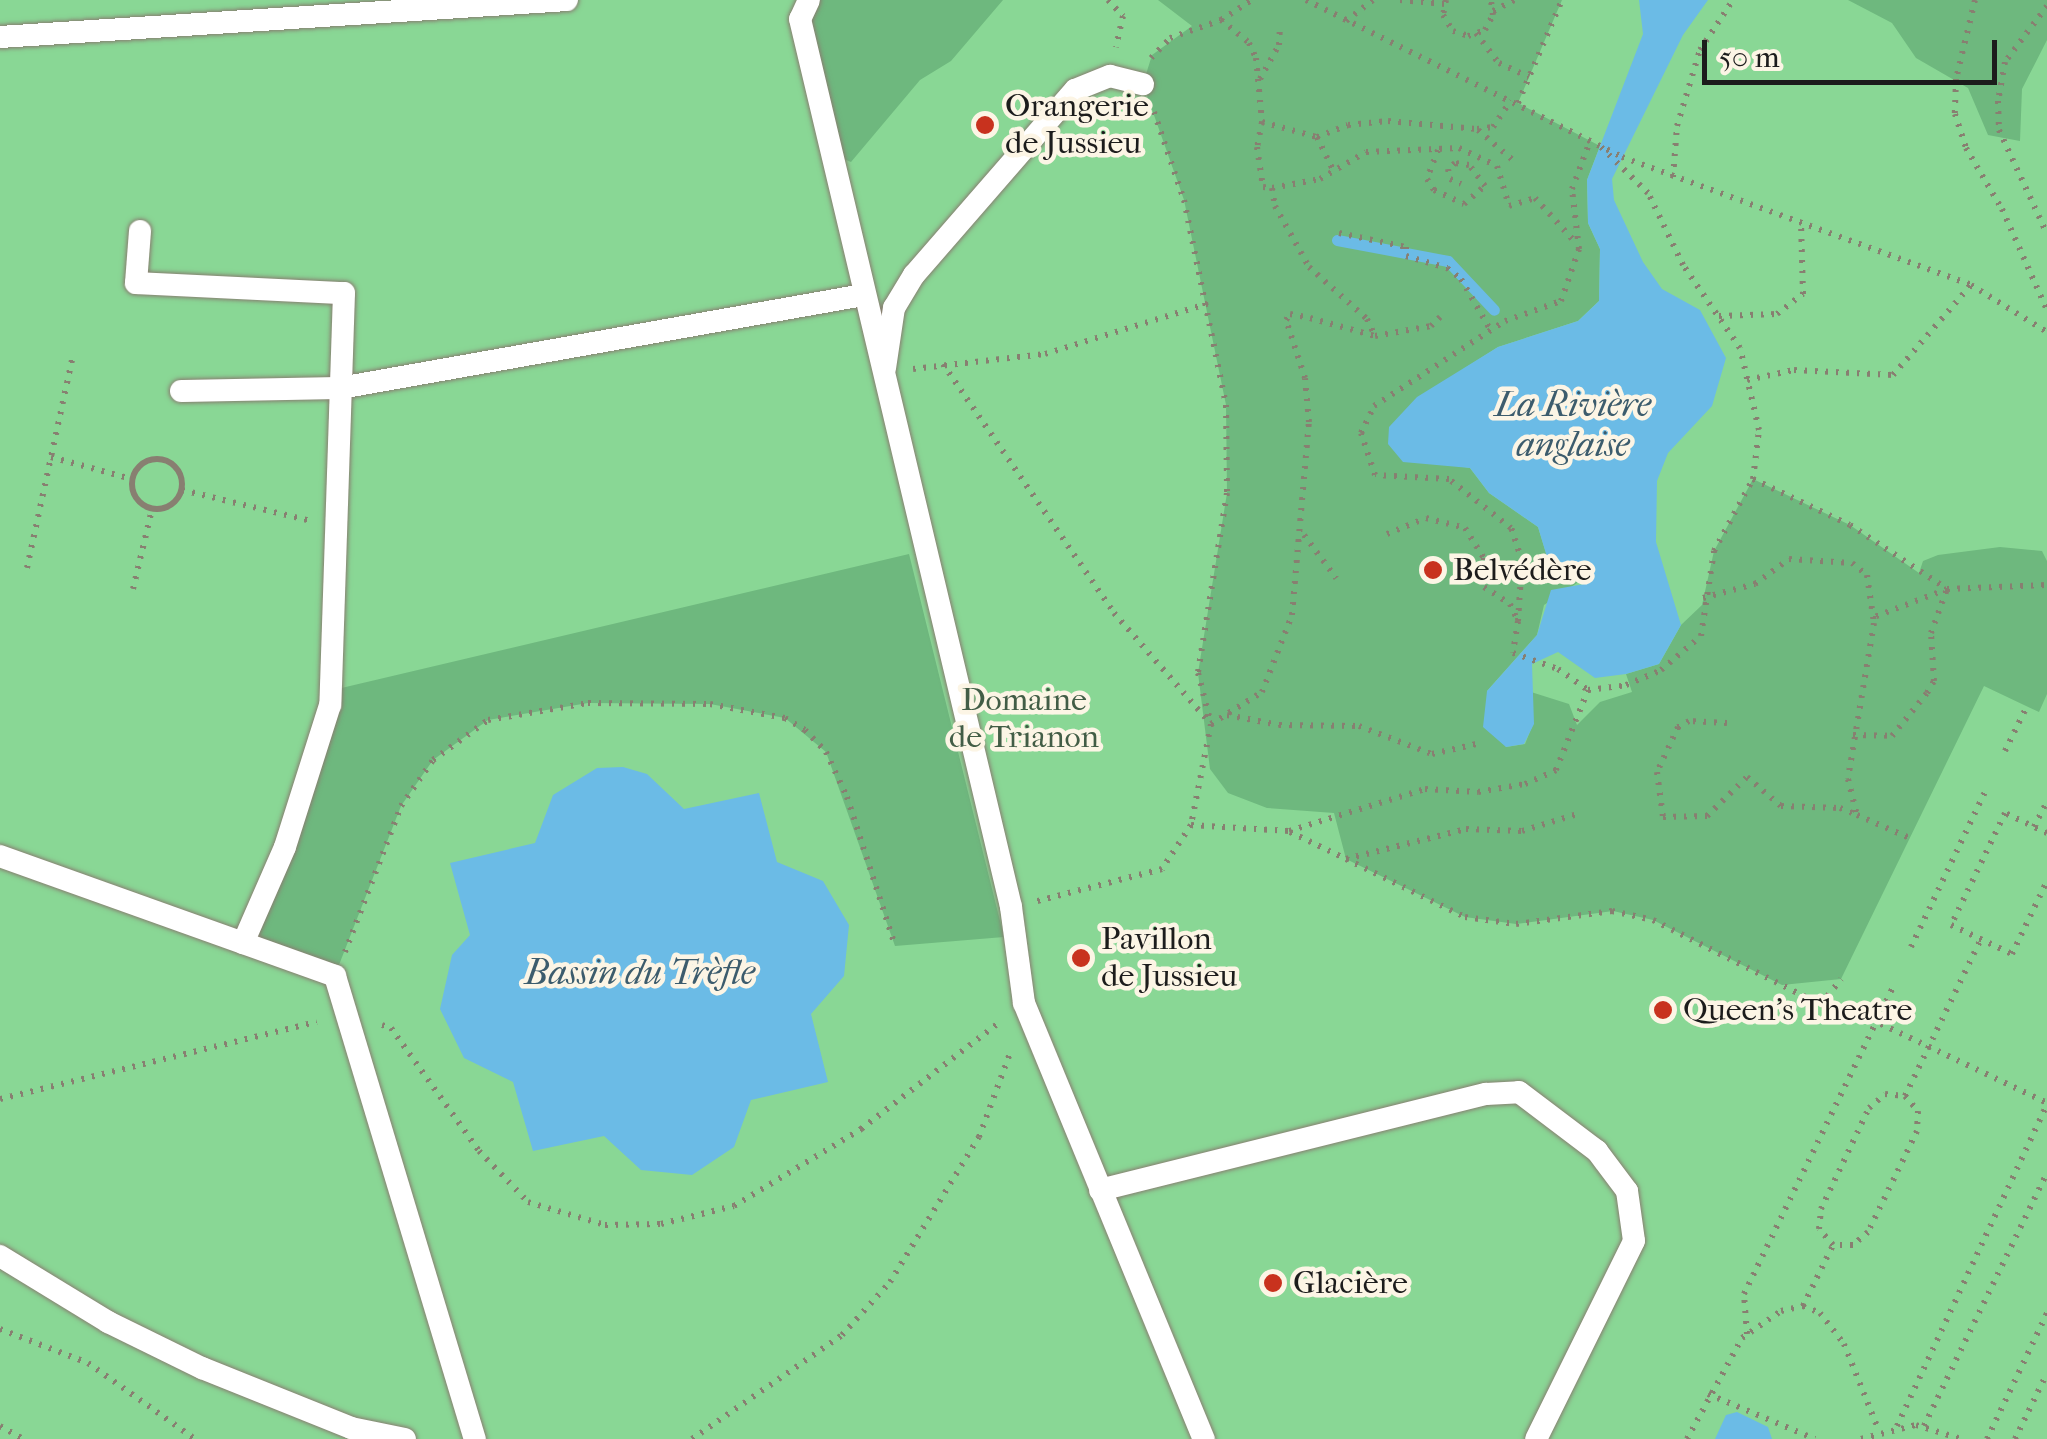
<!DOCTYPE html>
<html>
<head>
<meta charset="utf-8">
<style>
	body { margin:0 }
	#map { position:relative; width:2047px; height:1439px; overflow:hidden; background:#f4e2c6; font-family:"IM FELL French Canon",serif }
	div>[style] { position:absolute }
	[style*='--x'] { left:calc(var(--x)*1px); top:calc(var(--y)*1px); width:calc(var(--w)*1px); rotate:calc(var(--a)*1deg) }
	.green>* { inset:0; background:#89d795; transform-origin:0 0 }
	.forest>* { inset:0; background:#6eb87e }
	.water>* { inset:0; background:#6bbbe6 }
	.stream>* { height:11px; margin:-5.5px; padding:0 5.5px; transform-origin:5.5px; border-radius:5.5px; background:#6bbbe6 }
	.path>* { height:6px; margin-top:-3px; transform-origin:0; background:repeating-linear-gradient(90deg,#887f71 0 2.5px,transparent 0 10.5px) }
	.path>.ring { margin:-3px; padding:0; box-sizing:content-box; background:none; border:6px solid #887f71; border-radius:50% }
	.roads { filter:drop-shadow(0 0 2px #887f71) drop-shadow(0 0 2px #887f71) }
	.lane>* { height:22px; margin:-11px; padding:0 11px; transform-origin:11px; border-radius:11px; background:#fff }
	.dots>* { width:28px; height:28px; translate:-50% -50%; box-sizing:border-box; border:5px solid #fcf5e5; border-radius:50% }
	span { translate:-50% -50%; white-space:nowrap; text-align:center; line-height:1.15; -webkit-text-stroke:9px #fcf5e5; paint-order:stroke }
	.poi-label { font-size:32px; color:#1c1c1c }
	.left { translate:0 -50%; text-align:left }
	.park-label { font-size:32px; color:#425d46 }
	.water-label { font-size:35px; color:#3c5c6d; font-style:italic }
	.scale { position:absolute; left:1702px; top:40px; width:295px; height:45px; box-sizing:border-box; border:5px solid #1c1c1c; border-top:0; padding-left:12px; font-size:30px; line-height:35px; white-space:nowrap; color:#1c1c1c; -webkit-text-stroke:8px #fcf5e5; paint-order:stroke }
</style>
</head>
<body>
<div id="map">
	<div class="green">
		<div style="left:0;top:0;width:2047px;height:1439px"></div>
	</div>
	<div class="forest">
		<div style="clip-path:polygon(809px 0,1003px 0,951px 61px,920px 80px,851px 162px,829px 153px,800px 19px)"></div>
		<div style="clip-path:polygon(1158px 0,1562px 0,1518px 103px,1600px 146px,1587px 180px,1588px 223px,1600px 249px,1599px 301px,1578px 321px,1498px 347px,1465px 368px,1458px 466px,1470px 468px,1489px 493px,1538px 527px,1550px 566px,1573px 564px,1586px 577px,1544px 605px,1537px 635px,1487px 691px,1506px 747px,1525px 744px,1533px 724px,1531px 692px,1569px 704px,1577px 725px,1600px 702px,1632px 692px,1626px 674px,1659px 664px,1681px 625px,1702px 605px,1714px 551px,1753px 479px,1850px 525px,1919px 573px,1923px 561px,1938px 555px,2000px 547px,2042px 551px,2047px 561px,2047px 694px,2039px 712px,1984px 686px,1841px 979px,1782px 985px,1653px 920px,1613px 911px,1516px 924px,1465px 917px,1346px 859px,1334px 813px,1267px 808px,1228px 793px,1210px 769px,1198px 673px,1227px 493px,1226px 405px,1184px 200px,1143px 84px,1152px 55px,1192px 26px)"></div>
		<div style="clip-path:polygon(1848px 0,2047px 0,2047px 40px,2022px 89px,2020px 141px,1988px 135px,1968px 88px,1916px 58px,1892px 23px)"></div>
		<div style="clip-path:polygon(909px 554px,1004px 937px,895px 946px,826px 752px,785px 718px,710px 704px,588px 703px,488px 720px,433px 760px,401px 806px,337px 970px,243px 943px,333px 690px)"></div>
	</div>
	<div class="water">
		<div style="clip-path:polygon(1639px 0,1708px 0,1683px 35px,1612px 179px,1614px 200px,1643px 262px,1662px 289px,1700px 310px,1726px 358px,1712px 406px,1668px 453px,1657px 481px,1656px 542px,1681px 625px,1659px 664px,1626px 674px,1595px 678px,1558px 652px,1532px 664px,1534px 724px,1524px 744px,1506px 747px,1483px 727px,1487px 691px,1537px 635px,1551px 590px,1584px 584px,1586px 576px,1573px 564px,1550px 567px,1538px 527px,1489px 493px,1470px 468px,1403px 462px,1388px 444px,1389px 427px,1417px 397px,1498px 347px,1578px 321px,1599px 301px,1600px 249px,1588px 223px,1587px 180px,1643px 34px)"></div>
		<div style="clip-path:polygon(623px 767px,647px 774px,684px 809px,759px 793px,777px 862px,823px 881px,849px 925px,844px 976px,811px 1014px,828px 1082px,751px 1100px,734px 1147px,692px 1175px,641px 1170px,604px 1136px,533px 1151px,513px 1082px,464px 1058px,440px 1009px,452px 955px,470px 935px,450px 863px,535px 843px,553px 795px,597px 768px)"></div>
		<div style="clip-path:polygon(1737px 1412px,1768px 1427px,1772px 1439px,1715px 1439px,1726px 1415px)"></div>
	</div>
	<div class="stream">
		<div style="--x:1337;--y:240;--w:113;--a:10.7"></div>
		<div style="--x:1448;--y:261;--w:67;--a:46.8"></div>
	</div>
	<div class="path">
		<div style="--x:1108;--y:0;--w:22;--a:47"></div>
		<div style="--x:1123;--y:16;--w:32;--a:103"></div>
		<div style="--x:1306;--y:0;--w:353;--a:26.4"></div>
		<div style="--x:1622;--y:157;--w:372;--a:20.1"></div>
		<div style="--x:1971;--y:285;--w:89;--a:31.7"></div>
		<div style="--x:1400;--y:0;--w:45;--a:5.1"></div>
		<div style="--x:1446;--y:0;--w:15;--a:101"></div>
		<div style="--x:1443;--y:15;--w:19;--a:58"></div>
		<div style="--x:1453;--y:31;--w:16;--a:18"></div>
		<div style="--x:1468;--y:36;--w:18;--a:-19"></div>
		<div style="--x:1485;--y:30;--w:17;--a:-62"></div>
		<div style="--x:1493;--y:15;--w:15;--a:-98"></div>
		<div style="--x:1975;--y:0;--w:81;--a:103.5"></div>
		<div style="--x:1956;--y:79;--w:35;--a:92"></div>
		<div style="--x:1955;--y:114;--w:36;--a:72"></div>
		<div style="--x:1966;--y:148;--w:71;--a:59.5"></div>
		<div style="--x:2002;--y:209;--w:111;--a:66"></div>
		<div style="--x:2047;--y:6;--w:70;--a:126.9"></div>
		<div style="--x:2005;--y:62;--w:40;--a:100"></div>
		<div style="--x:1998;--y:101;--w:29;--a:88"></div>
		<div style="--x:1999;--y:130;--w:115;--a:65.2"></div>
		<div style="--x:1493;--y:11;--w:25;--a:-27"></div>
		<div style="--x:1221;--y:20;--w:36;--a:39"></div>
		<div style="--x:1249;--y:43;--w:17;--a:65"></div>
		<div style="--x:1256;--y:58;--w:64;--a:84.6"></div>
		<div style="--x:1262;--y:122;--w:57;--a:15.3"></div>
		<div style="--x:1317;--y:137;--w:33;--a:-21"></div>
		<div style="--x:1348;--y:125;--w:40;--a:-5.7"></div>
		<div style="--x:1388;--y:121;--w:89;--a:5.1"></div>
		<div style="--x:1477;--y:129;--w:16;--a:-7"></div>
		<div style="--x:1493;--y:127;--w:32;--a:-56"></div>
		<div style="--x:1346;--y:21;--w:34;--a:-38"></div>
		<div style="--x:1476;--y:33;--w:38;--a:53"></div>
		<div style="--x:1499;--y:63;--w:33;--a:25"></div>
		<div style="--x:1151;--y:58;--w:28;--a:-46"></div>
		<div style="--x:1170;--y:38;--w:54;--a:-19.4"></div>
		<div style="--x:1221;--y:20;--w:37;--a:-33"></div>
		<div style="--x:1260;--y:79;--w:39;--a:-61"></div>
		<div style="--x:1279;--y:45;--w:19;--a:-87"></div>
		<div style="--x:1518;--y:103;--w:112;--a:-66.9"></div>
		<div style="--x:1154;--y:112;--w:93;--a:71.2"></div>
		<div style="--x:1184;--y:200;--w:209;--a:78.4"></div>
		<div style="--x:1226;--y:405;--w:88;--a:89.3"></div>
		<div style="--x:1227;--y:493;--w:182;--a:99.2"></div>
		<div style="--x:1198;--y:673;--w:53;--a:75.7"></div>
		<div style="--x:1211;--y:724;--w:60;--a:-32.1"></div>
		<div style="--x:1262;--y:692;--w:83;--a:-68.7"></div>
		<div style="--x:1292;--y:615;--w:194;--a:-85"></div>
		<div style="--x:1309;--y:422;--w:44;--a:-95.2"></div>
		<div style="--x:1305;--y:378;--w:61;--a:-108.1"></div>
		<div style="--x:1286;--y:320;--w:7;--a:-56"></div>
		<div style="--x:1290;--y:314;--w:20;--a:11"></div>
		<div style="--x:1310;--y:318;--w:67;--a:15.5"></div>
		<div style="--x:1375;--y:336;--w:57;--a:-10.1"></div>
		<div style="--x:1431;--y:326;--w:13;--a:-45"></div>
		<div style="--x:1262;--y:122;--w:25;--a:101"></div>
		<div style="--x:1257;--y:147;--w:40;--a:81.5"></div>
		<div style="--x:1263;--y:187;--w:9;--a:6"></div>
		<div style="--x:1272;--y:188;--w:18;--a:81"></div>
		<div style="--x:1275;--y:206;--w:70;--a:60.9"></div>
		<div style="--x:1309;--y:267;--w:78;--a:41.9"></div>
		<div style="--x:1367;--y:319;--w:19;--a:65"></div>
		<div style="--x:1478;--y:130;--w:49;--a:40.9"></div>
		<div style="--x:1317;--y:137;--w:37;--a:64"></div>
		<div style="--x:1438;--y:150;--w:31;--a:111"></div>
		<div style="--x:1427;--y:179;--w:13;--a:58"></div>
		<div style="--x:1434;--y:190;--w:33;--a:25"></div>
		<div style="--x:1464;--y:204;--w:28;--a:-41"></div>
		<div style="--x:1485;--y:186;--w:26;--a:-127"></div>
		<div style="--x:1469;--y:165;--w:14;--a:-172"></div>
		<div style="--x:1455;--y:163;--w:9;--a:139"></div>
		<div style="--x:1448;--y:169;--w:10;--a:79"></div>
		<div style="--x:1450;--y:179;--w:12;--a:24"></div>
		<div style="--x:1673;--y:177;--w:51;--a:-85.5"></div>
		<div style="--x:1677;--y:126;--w:79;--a:-73.2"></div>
		<div style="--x:1700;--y:50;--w:60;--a:-56.6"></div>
		<div style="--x:1272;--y:188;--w:49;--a:-10.6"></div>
		<div style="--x:1320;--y:179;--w:53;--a:-30.4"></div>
		<div style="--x:1366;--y:152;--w:93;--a:-2.5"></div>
		<div style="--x:1459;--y:148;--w:42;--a:25.3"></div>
		<div style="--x:1497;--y:166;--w:42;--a:73.3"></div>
		<div style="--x:1509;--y:206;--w:27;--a:-17"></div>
		<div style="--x:1535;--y:198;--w:59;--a:47.7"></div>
		<div style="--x:1339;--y:233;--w:68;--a:11.8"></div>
		<div style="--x:1406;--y:247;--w:9;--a:90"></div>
		<div style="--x:1406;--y:256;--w:43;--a:16.3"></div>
		<div style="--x:1447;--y:268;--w:18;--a:38"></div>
		<div style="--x:1461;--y:279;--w:60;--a:60"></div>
		<div style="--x:1719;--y:316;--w:58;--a:-2"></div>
		<div style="--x:1777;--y:314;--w:33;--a:-38"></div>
		<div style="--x:1803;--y:294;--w:70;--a:-91.6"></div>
		<div style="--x:943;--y:364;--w:302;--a:55.5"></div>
		<div style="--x:1114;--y:613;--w:147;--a:48.9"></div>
		<div style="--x:1211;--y:724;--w:103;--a:101.2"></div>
		<div style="--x:1191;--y:825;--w:53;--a:123.4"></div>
		<div style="--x:1162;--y:869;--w:129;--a:165.6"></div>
		<div style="--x:913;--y:369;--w:133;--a:-6.5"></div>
		<div style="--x:1045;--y:354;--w:170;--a:-17.2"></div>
		<div style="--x:1747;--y:380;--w:48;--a:-12"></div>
		<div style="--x:1794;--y:370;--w:99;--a:2.9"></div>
		<div style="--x:1893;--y:375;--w:119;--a:-49.1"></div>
		<div style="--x:51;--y:457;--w:84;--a:15.2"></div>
		<div class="ring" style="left:132px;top:459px;width:44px;height:44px"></div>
		<div style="--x:1753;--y:479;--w:107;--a:25.4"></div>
		<div style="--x:1850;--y:525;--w:116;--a:33.4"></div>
		<div style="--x:1947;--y:589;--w:100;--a:-2.3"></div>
		<div style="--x:182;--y:490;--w:129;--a:13.5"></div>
		<div style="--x:1387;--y:534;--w:42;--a:-22.3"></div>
		<div style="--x:1426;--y:518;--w:40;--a:14.4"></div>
		<div style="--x:1465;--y:528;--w:36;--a:58"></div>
		<div style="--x:1484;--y:558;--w:29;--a:90"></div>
		<div style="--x:1484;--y:587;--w:31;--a:33"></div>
		<div style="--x:1510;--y:604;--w:19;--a:65"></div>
		<div style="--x:1518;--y:621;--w:32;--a:99"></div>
		<div style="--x:1513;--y:653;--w:48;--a:19.6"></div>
		<div style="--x:1558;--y:669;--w:37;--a:35"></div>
		<div style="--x:1588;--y:690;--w:38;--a:-7"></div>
		<div style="--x:1626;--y:685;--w:38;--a:-23"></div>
		<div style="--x:1661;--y:670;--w:52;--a:-40.4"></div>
		<div style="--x:1701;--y:636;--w:86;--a:-81.3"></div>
		<div style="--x:1714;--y:551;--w:82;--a:-61.6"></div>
		<div style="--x:1753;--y:479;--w:49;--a:-83"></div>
		<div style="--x:1759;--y:430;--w:84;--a:-103"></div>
		<div style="--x:1740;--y:348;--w:101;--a:-124.5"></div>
		<div style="--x:1683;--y:265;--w:80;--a:-115.9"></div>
		<div style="--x:1648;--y:193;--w:67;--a:-135.6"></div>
		<div style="--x:1304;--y:535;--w:54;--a:53.3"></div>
		<div style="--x:27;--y:568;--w:213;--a:-77.8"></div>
		<div style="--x:133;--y:589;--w:82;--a:-76.6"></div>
		<div style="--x:1703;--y:598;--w:54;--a:-15.1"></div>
		<div style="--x:1755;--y:584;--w:42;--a:-36.3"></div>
		<div style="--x:1789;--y:559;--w:63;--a:3.6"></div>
		<div style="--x:1852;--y:563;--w:19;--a:39"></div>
		<div style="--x:1867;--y:575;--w:49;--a:81.7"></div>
		<div style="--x:1874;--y:623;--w:158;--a:99.5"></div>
		<div style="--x:1848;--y:779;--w:37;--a:76"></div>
		<div style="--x:1857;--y:815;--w:58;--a:23.5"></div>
		<div style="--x:1518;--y:621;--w:60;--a:-86.2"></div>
		<div style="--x:1522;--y:561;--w:35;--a:-108"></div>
		<div style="--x:1511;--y:528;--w:79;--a:-141.7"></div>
		<div style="--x:1449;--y:479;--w:74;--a:-176.9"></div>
		<div style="--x:1375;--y:475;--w:44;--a:-108.4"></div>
		<div style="--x:1361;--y:433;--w:30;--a:-64"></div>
		<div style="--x:1374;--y:406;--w:156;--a:-33"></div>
		<div style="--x:1505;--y:321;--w:59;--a:-19.7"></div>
		<div style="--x:1561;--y:301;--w:55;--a:-70.9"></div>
		<div style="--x:1579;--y:249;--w:60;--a:-96.7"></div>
		<div style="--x:1572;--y:189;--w:51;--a:-69.4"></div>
		<div style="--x:1227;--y:715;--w:53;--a:10.9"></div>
		<div style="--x:1279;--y:725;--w:80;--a:0.7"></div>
		<div style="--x:1359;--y:726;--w:78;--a:21"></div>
		<div style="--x:1432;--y:754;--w:50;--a:-12.7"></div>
		<div style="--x:1727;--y:723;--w:38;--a:-177"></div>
		<div style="--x:1689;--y:721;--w:13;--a:151"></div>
		<div style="--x:1678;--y:727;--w:50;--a:115"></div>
		<div style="--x:1657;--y:772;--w:45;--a:82.4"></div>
		<div style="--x:1663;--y:817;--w:44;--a:-1.3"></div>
		<div style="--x:1707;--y:816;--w:56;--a:-44.3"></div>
		<div style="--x:1747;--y:777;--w:45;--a:40.5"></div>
		<div style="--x:1781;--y:806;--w:59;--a:1.9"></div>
		<div style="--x:1840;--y:808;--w:18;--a:22"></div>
		<div style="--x:1853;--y:735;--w:39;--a:1"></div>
		<div style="--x:1892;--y:736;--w:55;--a:-50.9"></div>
		<div style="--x:1927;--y:693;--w:14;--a:-60"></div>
		<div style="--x:1934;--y:681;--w:48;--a:-93.6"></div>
		<div style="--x:1931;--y:633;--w:47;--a:-70"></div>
		<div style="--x:1947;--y:589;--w:78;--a:159"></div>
		<div style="--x:2005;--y:751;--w:50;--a:-63.9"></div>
		<div style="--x:1191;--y:825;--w:98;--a:3.5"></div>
		<div style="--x:1289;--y:831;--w:142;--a:-17.2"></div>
		<div style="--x:1425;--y:789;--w:53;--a:3.2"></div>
		<div style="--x:1478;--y:792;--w:48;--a:-9.7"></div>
		<div style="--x:1525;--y:784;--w:34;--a:-24"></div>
		<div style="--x:1556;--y:770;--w:86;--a:-68.2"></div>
		<div style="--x:2034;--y:827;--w:28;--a:-63"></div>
		<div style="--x:1290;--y:832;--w:62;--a:25.7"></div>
		<div style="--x:1346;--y:859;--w:124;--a:-14"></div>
		<div style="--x:1466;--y:829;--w:56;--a:2"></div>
		<div style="--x:1522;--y:831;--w:62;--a:-17"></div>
		<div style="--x:2047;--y:833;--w:47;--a:-154.5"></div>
		<div style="--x:2005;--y:813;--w:124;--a:115.7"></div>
		<div style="--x:1951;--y:925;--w:68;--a:25.4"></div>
		<div style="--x:2012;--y:954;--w:81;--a:-64.4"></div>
		<div style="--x:1346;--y:859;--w:132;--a:26"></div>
		<div style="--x:1465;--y:917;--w:51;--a:7.8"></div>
		<div style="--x:1516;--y:924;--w:97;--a:-7.7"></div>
		<div style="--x:1612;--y:911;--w:42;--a:12.4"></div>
		<div style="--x:1653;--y:920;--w:188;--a:26.8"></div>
		<div style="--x:1821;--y:1005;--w:22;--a:3"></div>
		<div style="--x:1843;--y:1006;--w:226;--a:25.4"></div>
		<div style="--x:1911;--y:947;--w:176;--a:-64.5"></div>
		<div style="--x:345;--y:952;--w:156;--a:-69"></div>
		<div style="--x:401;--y:806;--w:56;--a:-55.2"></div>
		<div style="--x:433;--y:760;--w:68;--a:-36"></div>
		<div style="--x:488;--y:720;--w:101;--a:-9.6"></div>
		<div style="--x:588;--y:703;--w:122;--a:0.5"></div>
		<div style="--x:710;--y:704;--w:76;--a:10.6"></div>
		<div style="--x:785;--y:718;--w:23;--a:31"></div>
		<div style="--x:805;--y:730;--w:30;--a:46"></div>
		<div style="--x:826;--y:752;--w:50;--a:65"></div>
		<div style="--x:847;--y:797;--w:157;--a:72.1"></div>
		<div style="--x:1821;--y:1004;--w:32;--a:-51"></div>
		<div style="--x:382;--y:1025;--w:9;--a:18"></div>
		<div style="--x:391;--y:1028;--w:151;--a:54.4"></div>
		<div style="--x:479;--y:1151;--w:71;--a:46.1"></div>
		<div style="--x:528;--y:1202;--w:80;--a:16.6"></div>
		<div style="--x:605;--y:1225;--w:56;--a:-1"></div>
		<div style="--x:661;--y:1224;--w:75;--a:-13.9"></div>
		<div style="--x:734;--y:1206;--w:149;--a:-31.2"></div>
		<div style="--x:861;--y:1129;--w:175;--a:-37.6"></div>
		<div style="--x:1885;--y:1094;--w:20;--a:6"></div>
		<div style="--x:1905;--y:1096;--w:20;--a:49"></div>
		<div style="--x:1918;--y:1111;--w:20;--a:93"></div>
		<div style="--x:1917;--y:1131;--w:112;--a:115.9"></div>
		<div style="--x:1868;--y:1232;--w:20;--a:139"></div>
		<div style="--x:1853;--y:1245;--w:20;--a:180"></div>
		<div style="--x:1833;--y:1245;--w:21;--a:-131"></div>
		<div style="--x:1819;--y:1229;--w:20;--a:-84"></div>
		<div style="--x:1821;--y:1209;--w:112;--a:-64.6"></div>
		<div style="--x:1869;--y:1108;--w:21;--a:-41"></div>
		<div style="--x:1905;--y:1096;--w:174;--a:-64.2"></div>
		<div style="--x:0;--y:1099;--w:326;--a:-13.7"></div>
		<div style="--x:1803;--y:1306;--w:68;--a:-63.8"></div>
		<div style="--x:0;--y:1329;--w:94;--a:21.1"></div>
		<div style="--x:88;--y:1363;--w:131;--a:35.4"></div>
		<div style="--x:1747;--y:1334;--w:40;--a:-94.3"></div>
		<div style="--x:1744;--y:1294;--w:343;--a:-64.1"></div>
		<div style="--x:1708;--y:1394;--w:116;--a:22.8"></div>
		<div style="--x:0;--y:1426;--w:26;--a:29"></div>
		<div style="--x:1897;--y:1426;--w:355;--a:-65"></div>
		<div style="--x:1924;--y:1426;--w:281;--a:-64.1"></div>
		<div style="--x:692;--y:1439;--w:183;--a:-34.7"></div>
		<div style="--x:842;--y:1335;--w:72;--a:-47.8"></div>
		<div style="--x:890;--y:1282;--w:170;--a:-58.5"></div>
		<div style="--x:979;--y:1137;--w:90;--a:-69.7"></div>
		<div style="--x:1687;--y:1439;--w:115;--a:-61.4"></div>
		<div style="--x:1742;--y:1338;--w:47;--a:-34.7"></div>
		<div style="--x:1781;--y:1311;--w:23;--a:-13"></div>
		<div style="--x:1803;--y:1306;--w:18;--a:22"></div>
		<div style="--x:1820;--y:1313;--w:39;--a:52"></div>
		<div style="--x:1844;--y:1344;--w:94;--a:68.1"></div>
		<div style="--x:1861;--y:1439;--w:57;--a:-14.3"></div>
		<div style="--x:1916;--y:1425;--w:47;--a:17.3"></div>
		<div style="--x:1987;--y:1439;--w:140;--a:-64.5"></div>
		<div style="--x:2015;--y:1439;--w:73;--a:-64.1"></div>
	</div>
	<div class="roads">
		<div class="lane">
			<div style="--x:809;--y:0;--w:21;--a:115"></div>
			<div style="--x:800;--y:19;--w:913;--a:76.63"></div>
			<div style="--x:1011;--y:907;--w:97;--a:82.3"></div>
			<div style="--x:1024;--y:1003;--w:472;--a:67.6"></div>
			<div style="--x:0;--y:37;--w:568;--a:-3.73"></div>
			<div style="--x:140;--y:231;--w:52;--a:94.4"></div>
			<div style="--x:136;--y:283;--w:208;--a:2.8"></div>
			<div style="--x:344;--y:293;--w:412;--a:91.9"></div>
			<div style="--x:330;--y:705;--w:149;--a:107.6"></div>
			<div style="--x:285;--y:847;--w:105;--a:113.6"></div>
			<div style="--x:885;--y:368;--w:61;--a:-81.5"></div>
			<div style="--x:894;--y:308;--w:39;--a:-59"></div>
			<div style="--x:914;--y:275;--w:245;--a:-49"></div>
			<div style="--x:1075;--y:90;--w:38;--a:-22"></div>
			<div style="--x:1110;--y:76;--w:34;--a:14"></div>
			<div style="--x:181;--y:391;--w:159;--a:-1.1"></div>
			<div style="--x:340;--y:388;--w:531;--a:-10.08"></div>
			<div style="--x:0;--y:856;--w:356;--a:19.7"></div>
			<div style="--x:335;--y:976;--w:484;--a:73.2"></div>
			<div style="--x:1100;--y:1190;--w:398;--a:-14"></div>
			<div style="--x:1486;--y:1094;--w:33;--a:-3"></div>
			<div style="--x:1519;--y:1092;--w:98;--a:37.1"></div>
			<div style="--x:1597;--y:1151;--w:50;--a:53.1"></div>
			<div style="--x:1627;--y:1191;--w:50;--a:82"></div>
			<div style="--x:1634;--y:1241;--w:221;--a:116.3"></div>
			<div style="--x:0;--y:1256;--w:127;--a:31.4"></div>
			<div style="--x:108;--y:1322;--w:105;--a:26.1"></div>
			<div style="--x:202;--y:1368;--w:161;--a:21.9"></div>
			<div style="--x:351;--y:1428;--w:55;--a:11.5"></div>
		</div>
	</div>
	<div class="dots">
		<div style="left:985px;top:125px;background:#c8321e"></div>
		<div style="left:1433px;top:570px;background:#c8321e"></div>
		<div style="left:1081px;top:958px;background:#c8321e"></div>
		<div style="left:1663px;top:1010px;background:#c8321e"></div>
		<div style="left:1273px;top:1283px;background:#c8321e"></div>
	</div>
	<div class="poi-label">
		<span class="left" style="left:1005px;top:125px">Orangerie<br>de Jussieu</span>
		<span class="left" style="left:1453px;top:570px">Belvédère</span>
		<span class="left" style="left:1101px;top:958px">Pavillon<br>de Jussieu</span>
		<span class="left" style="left:1683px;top:1010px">Queen's Theatre</span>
		<span class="left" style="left:1293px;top:1283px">Glacière</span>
	</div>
	<div class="park-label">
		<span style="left:1024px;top:719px">Domaine<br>de Trianon</span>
	</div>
	<div class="water-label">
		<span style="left:1573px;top:425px">La Rivière<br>anglaise</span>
		<span style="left:640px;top:973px">Bassin du Trèfle</span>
	</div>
	<div class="scale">50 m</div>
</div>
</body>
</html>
